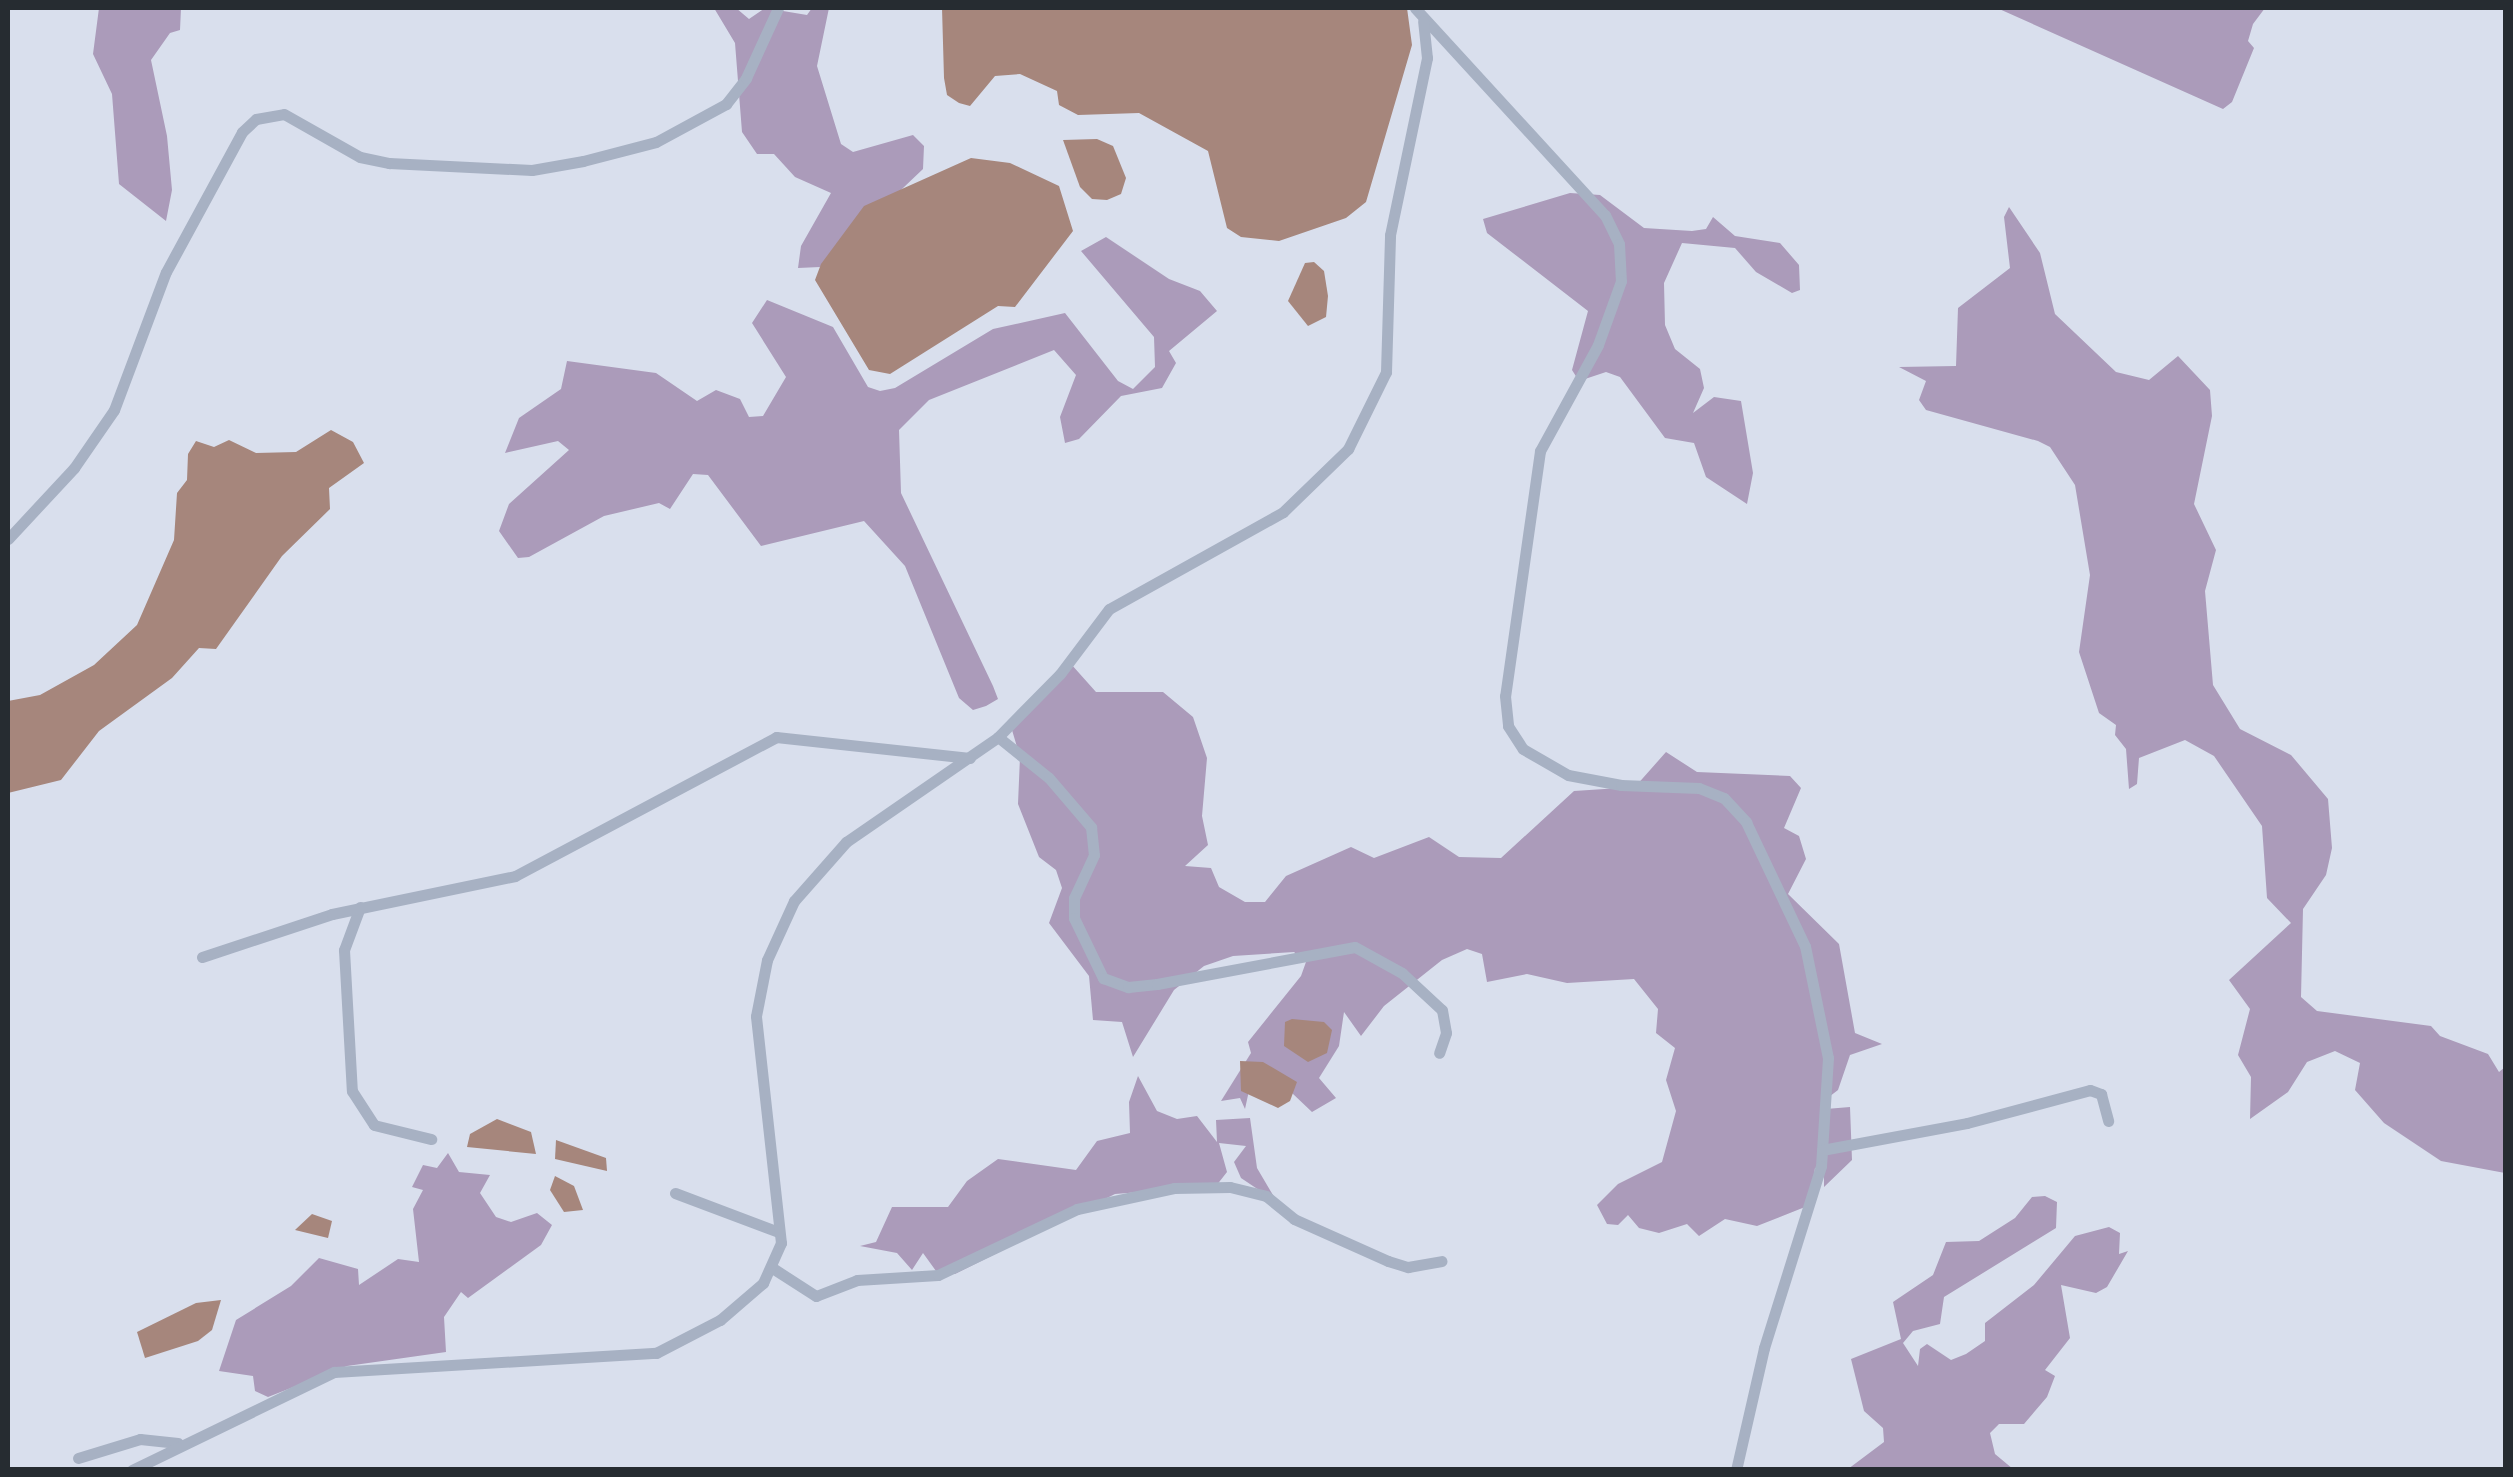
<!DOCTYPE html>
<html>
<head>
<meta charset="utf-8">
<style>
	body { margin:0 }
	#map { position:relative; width:2513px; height:1477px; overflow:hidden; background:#d9dfed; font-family:"Source Sans 3",sans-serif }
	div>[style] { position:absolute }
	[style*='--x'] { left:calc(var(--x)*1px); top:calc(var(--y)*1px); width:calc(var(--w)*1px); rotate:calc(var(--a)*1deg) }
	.green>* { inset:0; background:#ab9bba }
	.water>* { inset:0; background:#a6867c }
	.street>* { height:11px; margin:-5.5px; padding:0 5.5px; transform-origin:5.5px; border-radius:5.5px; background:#a7b1c3 }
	span { translate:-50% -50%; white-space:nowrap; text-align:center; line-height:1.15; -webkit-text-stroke:9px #e5e9f6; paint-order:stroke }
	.frame { position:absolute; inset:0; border:10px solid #262c31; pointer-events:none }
</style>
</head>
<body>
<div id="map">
	<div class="green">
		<div style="clip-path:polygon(99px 8px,181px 8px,180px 30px,170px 33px,151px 60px,167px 136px,172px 190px,166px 221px,119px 184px,112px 94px,93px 54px)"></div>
		<div style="clip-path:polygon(714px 8px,736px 8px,749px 19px,765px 8px,807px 15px,812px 8px,829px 8px,817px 66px,841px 144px,853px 152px,913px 135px,924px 146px,923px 169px,820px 267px,798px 268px,801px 246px,831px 193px,795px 177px,774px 154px,757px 154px,742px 132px,735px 43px)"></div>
		<div style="clip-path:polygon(1997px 8px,2265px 8px,2253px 24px,2248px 41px,2254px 48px,2232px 102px,2223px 109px)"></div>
		<div style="clip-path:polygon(1570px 193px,1600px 195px,1644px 228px,1692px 231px,1706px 229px,1713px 217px,1735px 236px,1780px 243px,1799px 265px,1800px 290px,1792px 293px,1756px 272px,1735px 248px,1682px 243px,1664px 283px,1665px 325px,1675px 349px,1700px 369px,1704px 388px,1693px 413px,1714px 397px,1741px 401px,1753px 473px,1747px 504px,1706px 477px,1694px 443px,1665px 438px,1620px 377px,1606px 372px,1579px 381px,1572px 370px,1588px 311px,1487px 233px,1483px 219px)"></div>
		<div style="clip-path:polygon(2009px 207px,2040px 253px,2055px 314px,2116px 372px,2149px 380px,2178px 356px,2210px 390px,2212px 416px,2194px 504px,2216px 550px,2205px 591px,2213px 685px,2240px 729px,2291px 755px,2328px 799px,2332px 848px,2326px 875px,2303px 909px,2301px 997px,2317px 1011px,2431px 1026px,2440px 1036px,2488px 1054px,2499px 1072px,2505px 1067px,2505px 1173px,2441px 1161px,2384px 1123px,2355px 1090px,2360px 1063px,2335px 1051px,2307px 1062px,2288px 1092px,2250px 1119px,2251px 1077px,2238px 1055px,2250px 1009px,2229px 980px,2291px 923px,2267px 898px,2262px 826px,2214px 756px,2185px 740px,2139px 758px,2137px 784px,2129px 789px,2126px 749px,2115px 735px,2116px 725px,2099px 713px,2079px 652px,2090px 575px,2075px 485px,2050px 447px,2038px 441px,1926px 410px,1919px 400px,1926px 381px,1899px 367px,1956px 366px,1958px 308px,2010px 268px,2004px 217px)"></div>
		<div style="clip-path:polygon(1106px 237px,1169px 279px,1200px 291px,1217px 311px,1169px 351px,1176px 363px,1162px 388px,1121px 396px,1079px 439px,1065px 443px,1060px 417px,1076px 375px,1054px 350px,929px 400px,899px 430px,901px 493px,993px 686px,998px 699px,986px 706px,973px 710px,959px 698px,905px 566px,864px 521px,761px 546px,708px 475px,693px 474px,670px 509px,659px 503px,604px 516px,529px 557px,518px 558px,499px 531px,509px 504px,569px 450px,558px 441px,505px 453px,519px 418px,561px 389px,567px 361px,656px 373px,697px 401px,716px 390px,740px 399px,749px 417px,763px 416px,786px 377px,752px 323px,767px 300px,833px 327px,868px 387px,880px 391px,895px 388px,993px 329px,1065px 313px,1118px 381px,1133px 389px,1155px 367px,1154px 337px,1081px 251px)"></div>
		<div style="clip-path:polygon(1071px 664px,1096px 692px,1163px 692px,1193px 717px,1207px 758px,1202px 816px,1208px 845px,1185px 866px,1211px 868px,1219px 887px,1245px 902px,1265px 902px,1286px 876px,1351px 847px,1374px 858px,1429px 837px,1459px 857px,1501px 858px,1574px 791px,1635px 787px,1666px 752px,1697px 772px,1790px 776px,1801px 788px,1784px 828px,1799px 836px,1806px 859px,1788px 894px,1839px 944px,1855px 1033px,1882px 1044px,1850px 1055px,1838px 1090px,1821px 1103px,1826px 1109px,1850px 1107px,1852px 1160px,1824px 1187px,1824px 1167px,1815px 1168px,1810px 1205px,1757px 1226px,1725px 1219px,1699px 1236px,1687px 1224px,1659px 1233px,1639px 1228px,1628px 1215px,1618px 1225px,1607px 1224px,1597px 1205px,1618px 1184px,1662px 1162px,1676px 1111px,1666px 1080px,1675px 1048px,1656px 1033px,1658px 1009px,1634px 979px,1567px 983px,1527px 974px,1487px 982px,1482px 954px,1467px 949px,1442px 960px,1384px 1006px,1361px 1036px,1344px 1012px,1339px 1046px,1319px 1078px,1336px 1098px,1312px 1112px,1292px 1093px,1250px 1086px,1245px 1109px,1240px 1098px,1221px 1101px,1251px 1053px,1248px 1042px,1301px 976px,1306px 962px,1294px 952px,1233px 956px,1204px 966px,1174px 990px,1133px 1057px,1122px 1022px,1093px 1020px,1089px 976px,1049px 923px,1062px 888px,1056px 870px,1039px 857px,1018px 804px,1020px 757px,1012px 730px)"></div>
		<div style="clip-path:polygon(1138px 1076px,1157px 1111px,1177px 1119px,1197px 1116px,1217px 1142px,1216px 1120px,1250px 1118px,1257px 1168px,1277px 1202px,1241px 1178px,1234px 1162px,1246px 1146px,1219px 1143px,1227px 1172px,1216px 1186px,1115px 1194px,955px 1274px,936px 1271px,923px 1253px,912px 1270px,897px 1253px,860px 1246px,876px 1242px,892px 1207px,948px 1207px,967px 1181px,998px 1159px,1076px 1170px,1097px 1141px,1130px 1133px,1129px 1102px)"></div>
		<div style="clip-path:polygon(448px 1153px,459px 1172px,490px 1175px,480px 1193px,496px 1217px,511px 1222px,537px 1213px,552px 1225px,541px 1245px,468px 1298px,461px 1292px,444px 1317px,446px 1352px,347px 1366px,268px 1397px,255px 1391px,253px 1376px,219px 1371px,236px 1320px,291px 1286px,319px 1258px,358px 1269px,359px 1285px,398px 1259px,419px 1262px,413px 1209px,423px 1190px,412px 1187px,423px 1165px,437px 1168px)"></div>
		<div style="clip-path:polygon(2045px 1196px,2057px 1202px,2056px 1228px,1944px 1297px,1940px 1324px,1913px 1331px,1903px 1343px,1918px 1366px,1920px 1349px,1927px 1344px,1951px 1360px,1966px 1354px,1985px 1341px,1985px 1323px,2034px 1285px,2075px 1236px,2109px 1227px,2120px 1233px,2119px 1254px,2128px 1251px,2107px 1287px,2096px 1293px,2061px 1285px,2070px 1338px,2045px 1370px,2055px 1376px,2047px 1397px,2024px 1424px,1999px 1424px,1990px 1433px,1995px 1454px,2013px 1469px,1848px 1469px,1884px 1442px,1883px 1428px,1864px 1411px,1851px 1359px,1901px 1339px,1893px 1302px,1933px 1275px,1946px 1242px,1979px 1241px,2015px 1218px,2032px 1197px)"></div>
	</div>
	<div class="water">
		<div style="clip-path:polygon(942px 8px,1407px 8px,1412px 45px,1366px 202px,1346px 218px,1279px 241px,1241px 237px,1227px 228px,1208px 151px,1139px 113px,1078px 115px,1059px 105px,1057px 91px,1020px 74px,995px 76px,970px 106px,959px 103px,947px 95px,944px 78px)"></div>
		<div style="clip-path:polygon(1097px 139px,1113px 146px,1126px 178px,1121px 194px,1107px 200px,1092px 199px,1080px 187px,1063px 140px)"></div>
		<div style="clip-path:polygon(971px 158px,1010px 163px,1059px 186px,1073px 231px,1015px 307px,998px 306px,890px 374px,869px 370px,815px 280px,821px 264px,864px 206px)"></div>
		<div style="clip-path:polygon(1314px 262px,1324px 271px,1328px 296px,1326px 317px,1308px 326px,1288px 301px,1305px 263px)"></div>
		<div style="clip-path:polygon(331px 430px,353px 442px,364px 463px,329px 488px,330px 509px,282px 556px,216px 649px,199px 648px,172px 678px,99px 731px,61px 780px,8px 793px,8px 701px,40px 695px,94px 665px,137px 625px,174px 540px,177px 493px,187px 480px,188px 454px,196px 441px,214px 447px,229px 440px,256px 453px,296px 452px)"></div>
		<div style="clip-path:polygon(1292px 1019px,1324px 1022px,1332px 1030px,1327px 1053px,1308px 1062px,1284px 1046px,1285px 1022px)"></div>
		<div style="clip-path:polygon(1240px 1061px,1263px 1062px,1297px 1082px,1290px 1101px,1278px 1108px,1241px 1091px)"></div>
		<div style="clip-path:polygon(497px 1119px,531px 1132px,536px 1154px,467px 1147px,470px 1134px)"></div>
		<div style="clip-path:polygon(556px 1140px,606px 1158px,607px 1171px,555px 1159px)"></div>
		<div style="clip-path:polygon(555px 1176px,574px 1186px,583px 1210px,564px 1212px,550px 1190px)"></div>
		<div style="clip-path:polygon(312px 1214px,332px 1221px,328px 1238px,295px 1230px)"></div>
		<div style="clip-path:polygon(221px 1300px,212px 1330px,198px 1341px,145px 1358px,137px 1332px,196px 1303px)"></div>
	</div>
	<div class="street">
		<div style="--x:1415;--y:8;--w:281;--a:47.5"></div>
		<div style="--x:1605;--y:215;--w:32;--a:64"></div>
		<div style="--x:1619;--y:244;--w:37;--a:87"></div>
		<div style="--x:1621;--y:281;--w:68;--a:109.8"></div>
		<div style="--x:1598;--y:345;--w:121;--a:118.7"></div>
		<div style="--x:1540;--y:451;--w:247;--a:98.1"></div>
		<div style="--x:1505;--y:696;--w:30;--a:84"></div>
		<div style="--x:1508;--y:726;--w:27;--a:57"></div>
		<div style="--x:1523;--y:749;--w:52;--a:30"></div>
		<div style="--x:1568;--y:775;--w:54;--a:10.7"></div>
		<div style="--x:1621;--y:785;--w:78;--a:2.2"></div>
		<div style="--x:1699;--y:788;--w:27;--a:22"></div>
		<div style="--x:1724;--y:798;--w:33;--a:47"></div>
		<div style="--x:1746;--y:822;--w:137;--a:64.6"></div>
		<div style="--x:1805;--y:946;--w:114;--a:78.4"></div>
		<div style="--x:1828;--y:1058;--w:108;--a:93.7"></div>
		<div style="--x:1821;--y:1166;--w:191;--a:107.4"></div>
		<div style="--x:1764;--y:1348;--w:125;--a:102.9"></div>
		<div style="--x:8;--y:539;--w:97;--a:-47.1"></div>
		<div style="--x:74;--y:468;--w:70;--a:-55.4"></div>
		<div style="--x:114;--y:410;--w:147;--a:-69.4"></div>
		<div style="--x:166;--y:272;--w:159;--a:-61.5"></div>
		<div style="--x:242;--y:132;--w:19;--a:-43"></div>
		<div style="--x:256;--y:119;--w:28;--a:-10"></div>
		<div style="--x:284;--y:114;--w:87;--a:29.5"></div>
		<div style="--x:360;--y:157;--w:30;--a:12"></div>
		<div style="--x:389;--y:163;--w:143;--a:2.8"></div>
		<div style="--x:532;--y:170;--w:52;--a:-10"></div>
		<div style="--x:583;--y:161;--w:75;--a:-14.6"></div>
		<div style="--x:656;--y:142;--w:80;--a:-28.5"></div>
		<div style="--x:726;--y:104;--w:33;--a:-52"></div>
		<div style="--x:746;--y:78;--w:77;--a:-65.4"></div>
		<div style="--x:998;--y:737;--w:65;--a:38.8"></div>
		<div style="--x:1049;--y:778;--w:65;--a:49.4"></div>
		<div style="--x:1091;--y:827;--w:28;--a:84"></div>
		<div style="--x:1094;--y:855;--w:47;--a:114.9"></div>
		<div style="--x:1074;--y:898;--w:20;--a:90"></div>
		<div style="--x:1074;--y:918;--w:67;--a:64.2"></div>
		<div style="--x:1103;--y:978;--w:27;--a:20"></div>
		<div style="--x:1128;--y:987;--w:29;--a:-6"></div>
		<div style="--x:1157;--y:984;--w:201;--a:-10.6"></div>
		<div style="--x:1355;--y:947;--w:54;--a:29"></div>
		<div style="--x:1402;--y:973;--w:54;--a:42.8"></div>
		<div style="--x:1442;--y:1010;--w:23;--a:80"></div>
		<div style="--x:1446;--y:1033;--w:21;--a:109"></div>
		<div style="--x:360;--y:907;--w:46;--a:110.4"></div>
		<div style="--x:344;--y:950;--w:141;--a:86.8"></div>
		<div style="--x:352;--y:1091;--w:40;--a:57.1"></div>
		<div style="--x:374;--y:1125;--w:59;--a:13.8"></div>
		<div style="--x:202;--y:957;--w:137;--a:-18.3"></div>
		<div style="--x:332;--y:914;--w:187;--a:-11.7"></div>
		<div style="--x:515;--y:876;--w:296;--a:-28"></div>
		<div style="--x:776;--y:737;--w:195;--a:6.2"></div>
		<div style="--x:1822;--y:1150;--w:147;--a:-10.5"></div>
		<div style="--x:1967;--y:1123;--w:127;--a:-15"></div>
		<div style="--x:2090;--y:1090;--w:12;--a:20"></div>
		<div style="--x:2101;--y:1094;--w:28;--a:75"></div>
		<div style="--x:675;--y:1193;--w:111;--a:20.6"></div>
		<div style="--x:774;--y:1269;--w:50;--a:32.7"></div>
		<div style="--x:816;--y:1296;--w:44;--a:-21.3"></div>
		<div style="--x:857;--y:1280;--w:81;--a:-3.5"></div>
		<div style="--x:938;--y:1275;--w:154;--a:-25.4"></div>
		<div style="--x:1077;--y:1209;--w:99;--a:-12.2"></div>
		<div style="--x:1174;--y:1188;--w:56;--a:-1"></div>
		<div style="--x:1230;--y:1187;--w:37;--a:14"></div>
		<div style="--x:1266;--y:1196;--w:36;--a:39"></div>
		<div style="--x:1294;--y:1219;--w:103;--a:24.1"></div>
		<div style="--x:1388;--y:1261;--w:21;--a:17"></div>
		<div style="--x:1408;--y:1267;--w:34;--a:-10"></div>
		<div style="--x:78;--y:1458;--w:65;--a:-17"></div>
		<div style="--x:140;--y:1439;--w:38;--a:6"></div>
		<div style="--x:132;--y:1470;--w:225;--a:-25.9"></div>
		<div style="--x:334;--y:1372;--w:323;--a:-3.4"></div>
		<div style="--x:656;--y:1353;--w:72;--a:-27.3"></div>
		<div style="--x:720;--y:1320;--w:57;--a:-40.7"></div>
		<div style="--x:763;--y:1283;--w:44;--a:-65.8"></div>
		<div style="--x:781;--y:1243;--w:228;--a:-96.3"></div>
		<div style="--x:756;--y:1016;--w:57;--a:-78.9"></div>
		<div style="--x:767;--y:960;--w:65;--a:-65.4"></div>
		<div style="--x:794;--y:901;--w:79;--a:-48.6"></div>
		<div style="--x:846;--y:842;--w:185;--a:-34.6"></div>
		<div style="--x:998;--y:737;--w:88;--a:-45.5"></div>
		<div style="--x:1060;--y:674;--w:81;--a:-53"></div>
		<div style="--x:1109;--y:609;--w:199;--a:-29.1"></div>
		<div style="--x:1283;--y:512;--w:91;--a:-44.1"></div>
		<div style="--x:1348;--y:449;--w:86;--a:-63.7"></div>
		<div style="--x:1386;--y:372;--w:137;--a:-88.3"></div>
		<div style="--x:1390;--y:235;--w:181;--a:-78.2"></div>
		<div style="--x:1427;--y:58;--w:37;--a:-96"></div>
	</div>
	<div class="frame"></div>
</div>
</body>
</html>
